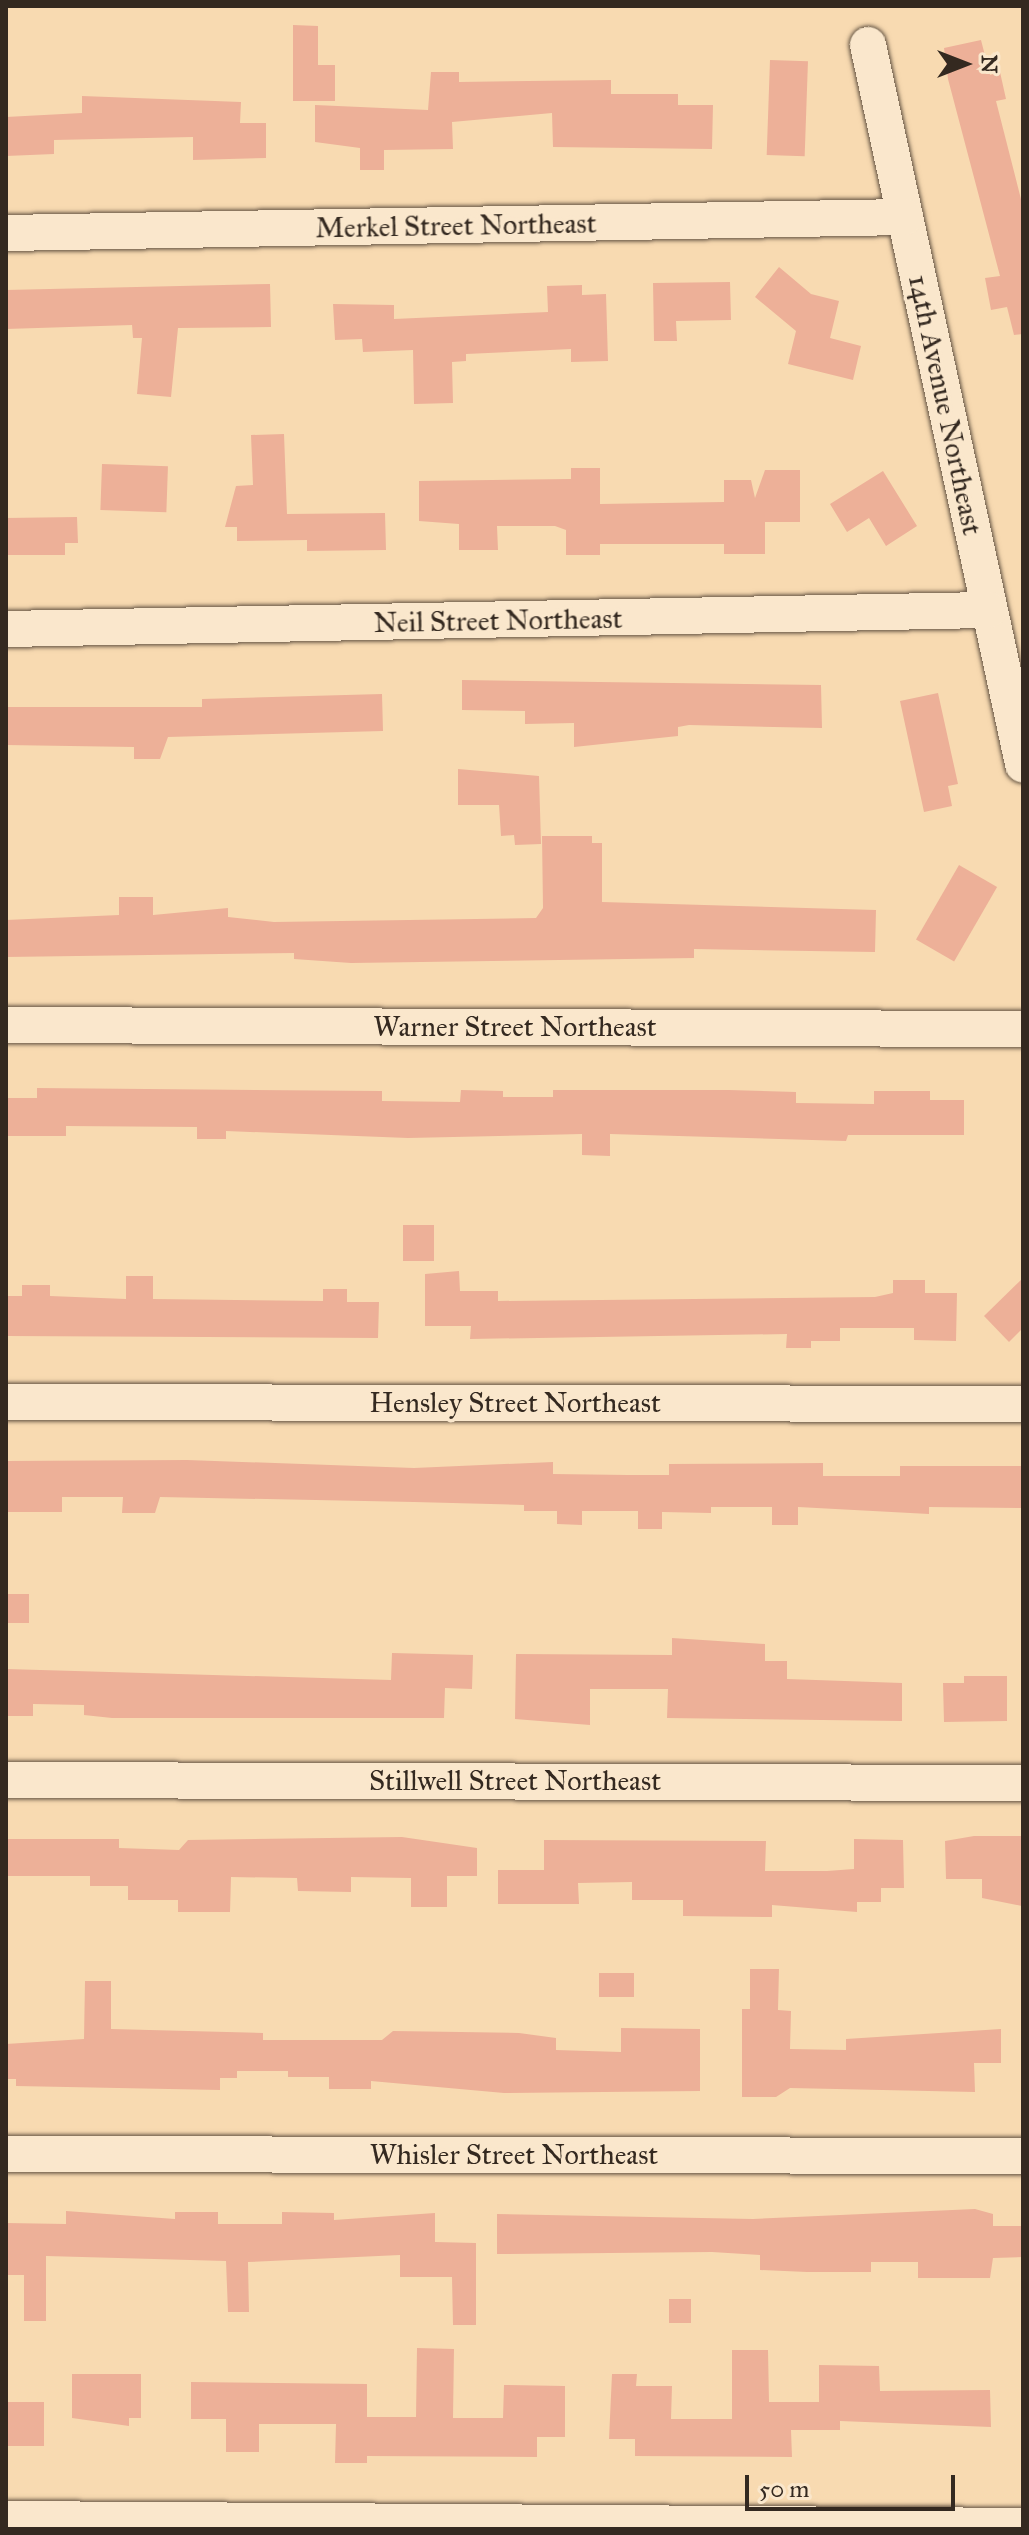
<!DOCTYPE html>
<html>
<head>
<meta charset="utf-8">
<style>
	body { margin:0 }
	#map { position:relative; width:1029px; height:2535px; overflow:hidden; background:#f8dab1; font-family:"IM FELL Great Primer",serif }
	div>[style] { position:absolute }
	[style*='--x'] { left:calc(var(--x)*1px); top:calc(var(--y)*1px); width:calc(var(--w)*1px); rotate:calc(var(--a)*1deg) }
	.building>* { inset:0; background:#edb098; transform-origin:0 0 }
	.roads { filter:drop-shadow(0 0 2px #655544) drop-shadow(0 0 2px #655544) }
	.minor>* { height:36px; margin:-18px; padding:0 18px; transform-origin:18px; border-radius:18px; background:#fae7cc }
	span { translate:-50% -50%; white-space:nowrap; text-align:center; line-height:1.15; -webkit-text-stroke:7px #fae7cc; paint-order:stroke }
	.street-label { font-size:28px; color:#342920 }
	.frame { position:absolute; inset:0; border:8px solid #342920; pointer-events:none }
	.north { position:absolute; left:925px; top:24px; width:80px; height:80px; -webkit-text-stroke:6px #fae7cc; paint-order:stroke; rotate:90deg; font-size:22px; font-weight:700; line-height:32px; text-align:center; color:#342920 }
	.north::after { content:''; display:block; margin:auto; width:28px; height:36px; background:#342920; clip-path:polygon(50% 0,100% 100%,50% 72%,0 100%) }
	.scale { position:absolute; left:745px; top:2475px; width:210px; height:36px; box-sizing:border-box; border:4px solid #342920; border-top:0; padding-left:10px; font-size:24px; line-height:28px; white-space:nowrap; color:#342920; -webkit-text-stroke:6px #fae7cc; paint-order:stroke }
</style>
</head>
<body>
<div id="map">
	<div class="building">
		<div style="clip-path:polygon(293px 25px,318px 26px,318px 65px,335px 65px,335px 101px,293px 101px)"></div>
		<div style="clip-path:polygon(981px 40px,990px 75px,1000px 72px,1006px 99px,996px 101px,1023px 207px,1023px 334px,1014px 335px,1007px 307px,991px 310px,985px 278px,1000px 276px,948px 79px,944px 48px)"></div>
		<div style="left:770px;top:60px;width:38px;height:95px;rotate:2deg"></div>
		<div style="clip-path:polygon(431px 72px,459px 72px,459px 82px,611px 80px,611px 94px,678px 94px,678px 105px,713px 105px,712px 149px,553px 147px,552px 113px,452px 122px,453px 149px,384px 150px,384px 170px,360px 170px,360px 148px,315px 142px,315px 105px,428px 110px)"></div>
		<div style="clip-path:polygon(82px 96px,241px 102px,240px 123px,266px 123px,266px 158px,193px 160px,193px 137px,54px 140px,54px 154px,6px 156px,6px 117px,82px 113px)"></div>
		<div style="clip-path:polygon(779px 267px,811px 294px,839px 301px,830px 338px,861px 346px,853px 380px,788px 364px,796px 331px,755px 297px)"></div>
		<div style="clip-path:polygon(730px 282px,731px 320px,676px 321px,677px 341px,654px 341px,653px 283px)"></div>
		<div style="clip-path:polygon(270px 284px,271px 327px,178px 328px,171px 397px,137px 394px,142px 338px,133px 338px,132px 325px,6px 329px,6px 290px)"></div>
		<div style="clip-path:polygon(582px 285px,582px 295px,606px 294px,608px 361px,571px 362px,571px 349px,466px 354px,466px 361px,452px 362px,453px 403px,414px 404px,413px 350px,363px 352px,362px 339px,335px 340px,333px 304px,394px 305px,394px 319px,548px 312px,547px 286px)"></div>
		<div style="clip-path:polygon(284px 434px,287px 514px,385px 513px,386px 550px,307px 551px,307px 540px,237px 541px,237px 527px,225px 527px,236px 486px,253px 485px,251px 435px)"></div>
		<div style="left:102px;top:464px;width:66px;height:46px;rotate:2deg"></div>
		<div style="clip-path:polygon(571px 468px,600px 468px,600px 504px,724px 502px,724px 480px,751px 480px,755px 498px,765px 470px,800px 470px,800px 522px,765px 522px,765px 554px,724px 554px,724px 544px,600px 544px,600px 555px,566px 555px,566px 530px,555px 526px,497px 526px,498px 550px,459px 550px,459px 524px,419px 521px,419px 481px,571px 479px)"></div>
		<div style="clip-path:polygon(883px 471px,917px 526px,886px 546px,869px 518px,847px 532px,830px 504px)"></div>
		<div style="clip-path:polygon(77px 517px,78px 543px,65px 543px,65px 555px,6px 555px,6px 518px)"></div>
		<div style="clip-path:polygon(462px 680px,821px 685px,822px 728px,689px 725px,678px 727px,678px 736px,574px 747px,574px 723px,525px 724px,525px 711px,462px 710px)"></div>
		<div style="clip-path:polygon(938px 693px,958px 784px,948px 786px,952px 806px,924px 812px,900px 701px)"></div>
		<div style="clip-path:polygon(382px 694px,383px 731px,168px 737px,160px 759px,134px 759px,134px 747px,6px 745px,6px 707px,202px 707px,202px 699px)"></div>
		<div style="clip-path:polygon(458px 769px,539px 776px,541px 844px,515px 845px,514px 835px,501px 836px,499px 805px,458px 805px)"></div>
		<div style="clip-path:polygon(542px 836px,592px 836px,592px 843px,602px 843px,602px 902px,876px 910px,875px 952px,694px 949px,694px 958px,351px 963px,294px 959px,294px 953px,6px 957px,6px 920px,119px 915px,119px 897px,153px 897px,153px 915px,228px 908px,228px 917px,274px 922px,536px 918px,543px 908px)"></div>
		<div style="left:959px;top:865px;width:44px;height:86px;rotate:30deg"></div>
		<div style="clip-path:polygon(37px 1088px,382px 1091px,382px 1101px,460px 1102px,461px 1090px,503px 1091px,503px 1097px,553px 1097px,553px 1090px,729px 1090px,796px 1092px,796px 1103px,874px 1104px,874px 1091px,930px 1091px,930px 1100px,964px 1100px,964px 1135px,848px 1135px,846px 1141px,610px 1134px,610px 1156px,582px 1155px,582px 1134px,408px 1138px,226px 1131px,226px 1139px,197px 1139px,197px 1127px,66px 1126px,66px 1136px,6px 1136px,6px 1098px,37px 1098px)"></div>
		<div style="left:403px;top:1225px;width:31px;height:36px"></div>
		<div style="clip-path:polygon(459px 1271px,460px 1291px,498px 1291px,498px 1301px,875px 1297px,893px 1293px,893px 1280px,925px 1280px,925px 1293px,957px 1293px,956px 1341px,914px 1340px,914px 1328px,840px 1328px,840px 1341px,811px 1341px,811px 1348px,786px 1348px,787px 1334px,470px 1339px,471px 1326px,425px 1326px,425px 1274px)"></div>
		<div style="clip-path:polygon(126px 1276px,153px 1276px,153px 1299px,323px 1301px,323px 1289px,347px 1289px,347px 1302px,379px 1302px,378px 1338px,6px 1336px,6px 1296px,22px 1296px,22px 1285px,50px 1285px,50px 1296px,126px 1299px)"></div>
		<div style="clip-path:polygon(1023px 1278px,1023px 1328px,1009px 1342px,984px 1316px)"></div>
		<div style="clip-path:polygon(187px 1460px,414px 1468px,553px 1462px,553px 1474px,628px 1475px,669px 1475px,669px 1464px,823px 1463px,823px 1476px,900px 1476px,900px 1466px,1023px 1466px,1023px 1508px,929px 1507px,929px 1514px,798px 1507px,798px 1525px,772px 1525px,772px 1507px,711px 1507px,711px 1513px,662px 1512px,662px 1529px,638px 1529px,638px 1511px,582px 1511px,582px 1525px,557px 1524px,557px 1511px,524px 1511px,524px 1505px,414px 1502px,160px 1497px,155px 1513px,122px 1513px,123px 1497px,62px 1497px,62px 1512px,6px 1512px,6px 1461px)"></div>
		<div style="left:6px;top:1594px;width:23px;height:29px"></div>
		<div style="clip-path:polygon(672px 1638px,765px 1644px,765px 1661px,787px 1661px,787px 1679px,902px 1683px,902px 1721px,667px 1718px,668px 1689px,590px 1689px,590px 1725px,515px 1719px,516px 1654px,672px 1655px)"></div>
		<div style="clip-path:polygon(392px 1653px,473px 1655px,472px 1689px,445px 1688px,444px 1718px,112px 1718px,84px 1715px,84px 1705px,33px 1704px,33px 1716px,6px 1716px,6px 1669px,391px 1680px)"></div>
		<div style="clip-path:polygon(964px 1676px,1007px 1676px,1007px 1721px,944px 1722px,943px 1683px,964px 1683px)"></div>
		<div style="clip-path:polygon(974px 1836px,1022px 1836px,1022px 1906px,982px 1898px,982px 1879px,946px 1879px,945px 1841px)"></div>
		<div style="clip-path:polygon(402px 1837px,477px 1848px,477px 1876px,447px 1876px,447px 1907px,411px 1907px,411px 1878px,351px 1877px,351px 1892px,298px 1891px,297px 1878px,231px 1877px,230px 1912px,178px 1912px,178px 1900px,128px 1900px,128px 1886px,90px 1886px,90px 1876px,6px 1876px,6px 1839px,119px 1839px,119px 1848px,179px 1850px,188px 1840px)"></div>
		<div style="clip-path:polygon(854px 1839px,903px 1840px,904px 1888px,881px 1888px,881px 1902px,857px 1902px,857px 1912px,772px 1905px,772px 1917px,683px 1916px,683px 1900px,632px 1900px,632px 1882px,578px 1883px,579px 1904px,498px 1904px,498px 1870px,544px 1870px,544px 1840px,766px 1841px,765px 1871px,827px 1871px,854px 1869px)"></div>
		<div style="clip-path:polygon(750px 1969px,779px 1969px,778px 2010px,791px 2011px,790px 2049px,846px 2050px,846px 2039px,1001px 2029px,1001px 2063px,974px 2063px,975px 2092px,790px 2088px,776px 2097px,742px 2097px,742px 2009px,750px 2009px)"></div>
		<div style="left:599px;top:1973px;width:35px;height:24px"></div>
		<div style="clip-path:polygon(85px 1981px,111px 1981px,111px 2029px,263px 2033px,263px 2040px,382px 2040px,393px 2031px,519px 2033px,556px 2038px,556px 2050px,621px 2052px,621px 2028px,700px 2029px,700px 2091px,504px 2093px,371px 2081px,371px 2089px,329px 2089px,329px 2077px,288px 2077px,288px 2071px,237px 2071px,237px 2078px,220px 2078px,220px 2090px,16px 2086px,16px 2079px,6px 2079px,6px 2044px,84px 2039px)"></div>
		<div style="clip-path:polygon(975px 2209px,993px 2214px,993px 2226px,1023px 2226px,1023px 2257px,993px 2258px,990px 2278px,918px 2278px,918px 2262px,871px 2262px,871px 2272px,807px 2272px,760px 2270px,760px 2255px,712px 2252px,497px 2254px,497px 2214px,753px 2219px)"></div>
		<div style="clip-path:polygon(66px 2211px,175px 2219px,175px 2212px,218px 2212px,218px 2224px,282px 2224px,282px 2212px,334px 2213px,334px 2220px,435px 2213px,435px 2242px,476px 2243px,476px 2325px,453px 2325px,452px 2277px,400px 2277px,400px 2255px,248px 2262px,249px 2312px,228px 2312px,226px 2261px,46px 2256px,46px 2321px,24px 2321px,24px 2275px,6px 2275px,6px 2223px,66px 2224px)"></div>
		<div style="left:669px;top:2299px;width:22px;height:24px"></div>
		<div style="clip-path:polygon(417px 2348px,454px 2349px,453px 2418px,503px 2418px,504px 2385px,565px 2386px,565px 2437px,537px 2437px,537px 2457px,367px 2456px,367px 2463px,335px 2463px,336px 2424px,259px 2424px,259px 2452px,226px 2452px,226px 2419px,191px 2419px,191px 2382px,367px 2384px,367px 2417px,416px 2417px)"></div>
		<div style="clip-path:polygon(732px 2350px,768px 2350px,769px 2402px,819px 2402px,819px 2365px,879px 2366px,880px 2391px,990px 2390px,991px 2427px,840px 2421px,840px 2430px,791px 2430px,792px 2457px,635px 2456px,635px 2439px,609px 2439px,612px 2374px,637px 2374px,636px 2386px,672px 2386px,671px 2419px,732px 2419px)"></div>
		<div style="clip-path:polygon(72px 2374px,141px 2374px,141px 2418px,129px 2418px,129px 2426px,72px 2418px)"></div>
		<div style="left:6px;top:2402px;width:38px;height:44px"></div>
	</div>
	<div class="roads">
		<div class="minor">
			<div style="--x:868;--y:45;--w:736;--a:77.83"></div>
			<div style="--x:6;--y:233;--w:899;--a:-1.02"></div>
			<div style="--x:6;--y:629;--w:983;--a:-1.11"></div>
			<div style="--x:6;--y:1025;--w:1017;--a:0.23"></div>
			<div style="--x:6;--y:1402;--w:1017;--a:0.11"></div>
			<div style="--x:6;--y:1780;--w:1017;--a:0.17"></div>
			<div style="--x:6;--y:2154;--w:1017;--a:0.11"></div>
			<div style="--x:6;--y:2519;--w:1017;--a:0.39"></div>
		</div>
	</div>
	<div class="street-label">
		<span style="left:456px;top:226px;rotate:-1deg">Merkel Street Northeast</span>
		<span style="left:945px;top:405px;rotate:78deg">14th Avenue Northeast</span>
		<span style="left:498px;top:621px;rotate:-1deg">Neil Street Northeast</span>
		<span style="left:515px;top:1027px">Warner Street Northeast</span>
		<span style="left:515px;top:1403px">Hensley Street Northeast</span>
		<span style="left:515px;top:1781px">Stillwell Street Northeast</span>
		<span style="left:514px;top:2155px">Whisler Street Northeast</span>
	</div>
	<div class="frame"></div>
	<div class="north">N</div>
	<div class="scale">50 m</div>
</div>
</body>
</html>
